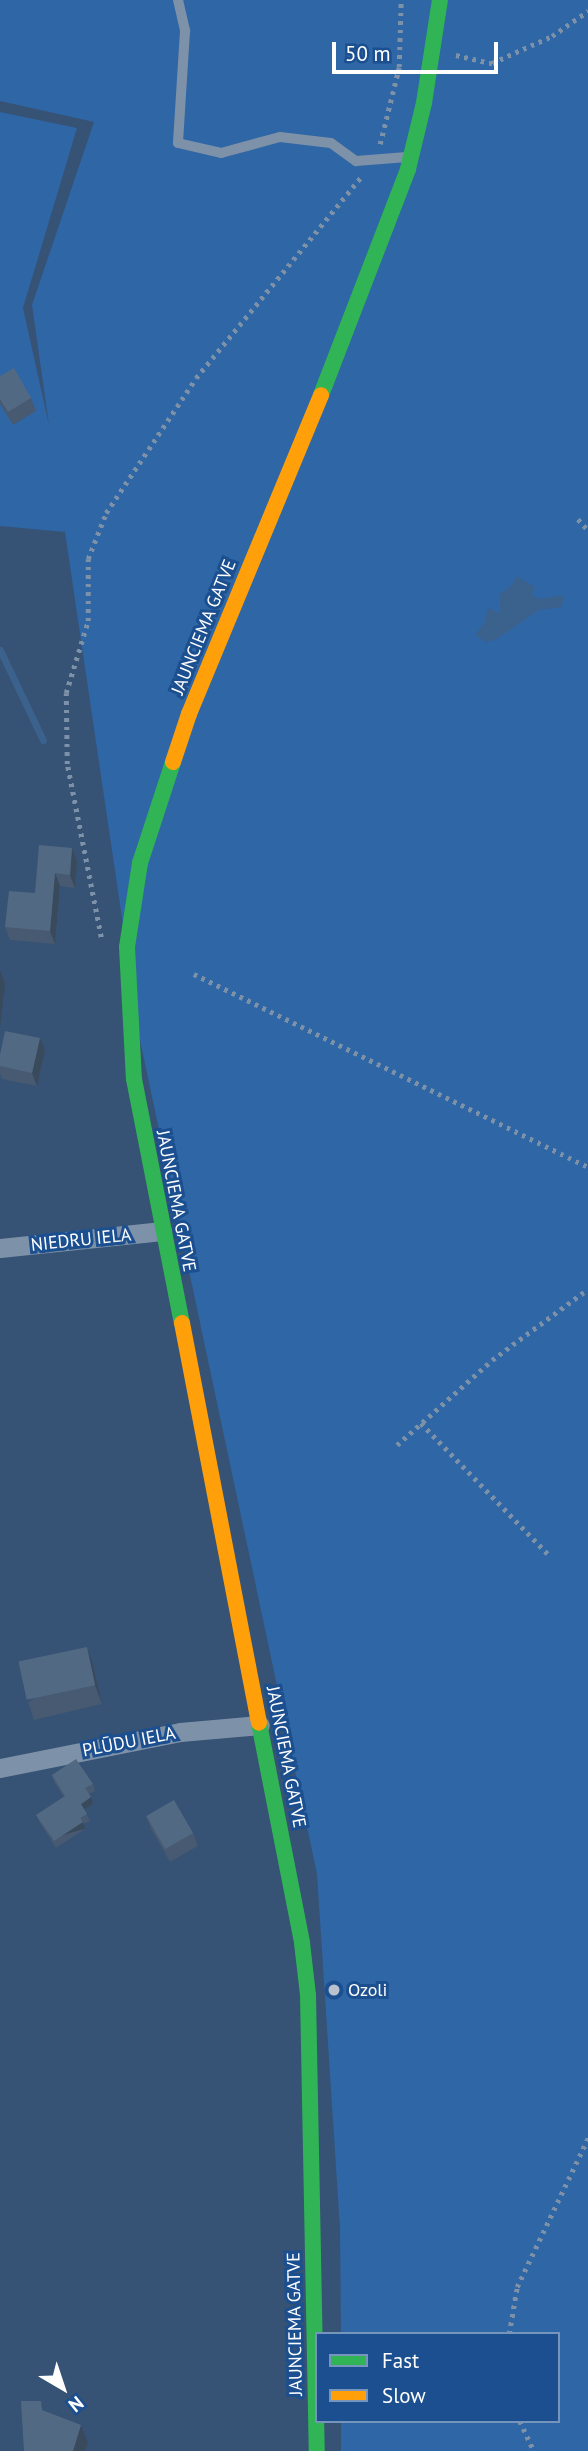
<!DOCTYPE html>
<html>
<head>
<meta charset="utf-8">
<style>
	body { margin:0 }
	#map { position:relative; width:588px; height:2451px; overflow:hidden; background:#365274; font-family:"PT Sans",sans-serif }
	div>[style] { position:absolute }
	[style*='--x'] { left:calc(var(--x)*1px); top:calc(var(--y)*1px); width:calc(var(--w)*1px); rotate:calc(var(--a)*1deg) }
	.green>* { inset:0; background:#2f66a5 }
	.water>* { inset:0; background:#3b618d }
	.stream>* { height:7px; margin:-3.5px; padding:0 3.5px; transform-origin:3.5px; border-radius:3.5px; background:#3b618d }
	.path>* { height:4.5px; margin-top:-2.25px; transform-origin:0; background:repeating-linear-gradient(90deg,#7d92a8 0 3.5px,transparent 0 8.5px) }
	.lane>* { height:10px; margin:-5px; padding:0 5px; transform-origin:5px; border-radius:5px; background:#7d92a8 }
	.street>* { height:19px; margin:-9.5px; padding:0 9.5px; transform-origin:9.5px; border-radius:9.5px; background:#7d92a8 }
	.fast>* { height:16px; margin:-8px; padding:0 8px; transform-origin:8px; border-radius:8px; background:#30b455 }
	.slow>* { height:16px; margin:-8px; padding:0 8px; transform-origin:8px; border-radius:8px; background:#ff9f0a }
	.wall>* { inset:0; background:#475a72 }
	.shaded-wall>* { inset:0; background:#394a5c; transform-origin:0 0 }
	.building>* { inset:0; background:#526984; transform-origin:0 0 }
	.dots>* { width:19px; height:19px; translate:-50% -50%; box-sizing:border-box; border:4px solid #1b4f8f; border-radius:50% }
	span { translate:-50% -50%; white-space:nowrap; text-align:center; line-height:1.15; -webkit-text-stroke:6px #1b4f8f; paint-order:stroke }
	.street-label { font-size:18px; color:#fff }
	.poi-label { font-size:18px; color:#fff }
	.left { translate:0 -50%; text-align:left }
	.legend { position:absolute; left:315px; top:2332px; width:245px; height:91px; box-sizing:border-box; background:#1b4f8f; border:2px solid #7695bc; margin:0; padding:9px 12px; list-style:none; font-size:21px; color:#fff }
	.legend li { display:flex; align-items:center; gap:14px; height:35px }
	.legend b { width:35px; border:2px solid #7695bc }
	.north { position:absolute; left:28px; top:2353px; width:70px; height:70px; -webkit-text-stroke:5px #1b4f8f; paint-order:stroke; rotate:141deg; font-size:19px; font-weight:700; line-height:28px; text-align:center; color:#fff }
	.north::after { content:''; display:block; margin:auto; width:24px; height:32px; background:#fff; clip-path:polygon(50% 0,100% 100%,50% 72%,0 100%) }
	.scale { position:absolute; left:332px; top:42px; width:166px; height:32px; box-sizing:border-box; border:4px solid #fff; border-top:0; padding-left:9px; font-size:21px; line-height:24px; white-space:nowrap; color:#fff; -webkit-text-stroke:5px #1b4f8f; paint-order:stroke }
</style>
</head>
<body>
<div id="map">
	<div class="green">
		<div style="clip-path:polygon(0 0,588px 0,588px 2451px,341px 2451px,341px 2421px,558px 2421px,558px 2334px,341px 2334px,340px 2229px,317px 1874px,140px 1040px,65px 532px,0 526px,0 112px,77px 128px,23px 308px,49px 425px,32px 305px,94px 122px,0 101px)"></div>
	</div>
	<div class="water">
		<div style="clip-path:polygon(516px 576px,535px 587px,532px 595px,540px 599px,564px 595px,562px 607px,539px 610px,495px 640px,486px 642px,475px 635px,485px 622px,487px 610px,490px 608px,500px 614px,500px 594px,513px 584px)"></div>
	</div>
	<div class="stream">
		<div style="--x:0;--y:650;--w:100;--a:64.5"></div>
	</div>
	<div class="path">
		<div style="--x:456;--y:55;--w:37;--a:13"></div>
		<div style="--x:492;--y:63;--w:66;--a:-24.2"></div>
		<div style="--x:552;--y:36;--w:44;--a:-34.8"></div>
		<div style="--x:380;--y:144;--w:79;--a:-76.1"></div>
		<div style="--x:399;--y:67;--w:67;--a:-88.3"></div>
		<div style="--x:578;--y:519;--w:15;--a:48"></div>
		<div style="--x:101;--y:937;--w:176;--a:-101.1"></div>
		<div style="--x:67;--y:764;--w:71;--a:-90.8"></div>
		<div style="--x:66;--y:693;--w:75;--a:-73"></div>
		<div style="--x:88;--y:621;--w:62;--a:-90"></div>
		<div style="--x:88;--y:559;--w:49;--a:-68.6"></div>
		<div style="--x:106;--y:513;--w:162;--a:-56.3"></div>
		<div style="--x:196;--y:378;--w:263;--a:-50.6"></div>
		<div style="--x:194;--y:974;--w:439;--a:26.1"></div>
		<div style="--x:421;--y:1423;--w:184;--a:45.9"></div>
		<div style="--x:397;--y:1445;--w:127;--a:-41.8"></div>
		<div style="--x:492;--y:1360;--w:119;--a:-36.5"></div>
		<div style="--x:509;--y:2334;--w:48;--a:-80.3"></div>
		<div style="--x:517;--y:2287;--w:165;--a:-64.5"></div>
		<div style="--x:520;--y:2421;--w:33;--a:65"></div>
	</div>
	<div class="lane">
		<div style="--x:178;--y:0;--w:32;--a:77"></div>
		<div style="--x:185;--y:31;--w:112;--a:93.6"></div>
		<div style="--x:178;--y:143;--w:44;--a:13.1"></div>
		<div style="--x:221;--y:153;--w:61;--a:-15.2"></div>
		<div style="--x:280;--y:137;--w:51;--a:6.7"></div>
		<div style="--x:331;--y:143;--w:31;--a:36"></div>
		<div style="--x:356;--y:161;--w:51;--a:-4.5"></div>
	</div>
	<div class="street">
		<div style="--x:0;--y:1248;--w:163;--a:-6"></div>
		<div style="--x:0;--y:1768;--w:184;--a:-11.3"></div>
		<div style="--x:180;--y:1732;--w:80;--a:-5"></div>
	</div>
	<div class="fast">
		<div style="--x:321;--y:395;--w:242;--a:-68.9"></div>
		<div style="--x:408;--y:169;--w:68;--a:-76.4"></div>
		<div style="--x:424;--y:103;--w:104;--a:-81.2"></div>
		<div style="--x:173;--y:762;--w:106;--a:108.1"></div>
		<div style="--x:140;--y:863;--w:85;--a:98.8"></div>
		<div style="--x:127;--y:947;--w:132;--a:87"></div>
		<div style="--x:134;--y:1079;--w:249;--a:78.9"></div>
		<div style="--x:259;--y:1723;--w:224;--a:78.9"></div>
		<div style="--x:302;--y:1943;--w:52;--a:83.4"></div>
		<div style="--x:308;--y:1995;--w:456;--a:88.9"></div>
	</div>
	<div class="slow">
		<div style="--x:173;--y:762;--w:51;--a:-71.6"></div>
		<div style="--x:189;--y:714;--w:345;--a:-67.5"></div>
		<div style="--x:182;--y:1323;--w:407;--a:79.1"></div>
	</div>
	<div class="wall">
		<div style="clip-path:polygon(0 376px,31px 398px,36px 411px,13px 425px,0 404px)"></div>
		<div style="clip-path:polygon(72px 848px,77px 861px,75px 888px,60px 886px,55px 944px,10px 940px,5px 927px,35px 893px)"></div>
		<div style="clip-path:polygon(45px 1051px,37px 1086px,2px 1079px,0 1073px,0 1055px)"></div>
		<div style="clip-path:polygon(93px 1665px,102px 1704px,34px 1720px,28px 1702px)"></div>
		<div style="clip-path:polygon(52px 1775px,93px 1784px,95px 1791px,89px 1794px,93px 1804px,84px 1809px,90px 1821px,83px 1824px,85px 1829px,56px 1848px,39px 1821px,36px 1815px,64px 1797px,54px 1782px)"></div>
		<div style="clip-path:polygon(146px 1816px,193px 1833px,198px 1846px,170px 1862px,151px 1829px)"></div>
	</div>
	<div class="shaded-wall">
		<div style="clip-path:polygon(72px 848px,77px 861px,75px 888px,70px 875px)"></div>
		<div style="clip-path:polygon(55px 873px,60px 886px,55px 944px,50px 931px)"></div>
		<div style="clip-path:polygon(0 971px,5px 984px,0 1026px)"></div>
		<div style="clip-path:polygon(40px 1038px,45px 1051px,37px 1086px,32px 1073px)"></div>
		<div style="clip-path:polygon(87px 1647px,93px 1665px,102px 1704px,95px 1685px)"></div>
		<div style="clip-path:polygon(91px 1797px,93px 1804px,83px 1810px,81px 1804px)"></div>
		<div style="left:83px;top:1822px;width:7px;height:35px;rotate:74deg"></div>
		<div style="clip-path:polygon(81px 2425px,88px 2443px,85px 2451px,73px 2451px)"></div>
	</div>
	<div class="building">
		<div style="clip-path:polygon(14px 368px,31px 398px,8px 412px,0 399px,0 376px)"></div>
		<div style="clip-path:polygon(39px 845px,72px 848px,70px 875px,55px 873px,50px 931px,5px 927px,9px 891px,35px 893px)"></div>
		<div style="clip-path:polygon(5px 1031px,40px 1038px,32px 1073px,0 1066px,0 1055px)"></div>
		<div style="left:87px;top:1647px;width:39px;height:70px;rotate:78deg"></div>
		<div style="clip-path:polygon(76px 1759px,93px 1784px,85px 1788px,91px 1797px,81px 1804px,87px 1814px,80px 1818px,83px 1822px,54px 1841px,36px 1815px,65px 1796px,52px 1775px)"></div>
		<div style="left:174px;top:1800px;width:38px;height:32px;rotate:60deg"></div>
		<div style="clip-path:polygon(21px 2401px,41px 2401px,42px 2410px,81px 2425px,73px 2451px,24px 2451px)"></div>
	</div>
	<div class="dots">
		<div style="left:334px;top:1990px;background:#b9c2ce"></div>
	</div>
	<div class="street-label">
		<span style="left:204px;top:627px;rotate:-68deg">JAUNCIEMA GATVE</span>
		<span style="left:176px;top:1201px;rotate:79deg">JAUNCIEMA GATVE</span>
		<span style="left:81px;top:1240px;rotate:-6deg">NIEDRU IELA</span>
		<span style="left:129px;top:1742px;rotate:-11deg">PLŪDU IELA</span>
		<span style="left:286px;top:1757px;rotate:79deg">JAUNCIEMA GATVE</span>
		<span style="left:295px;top:2324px;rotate:-91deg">JAUNCIEMA GATVE</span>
	</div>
	<div class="poi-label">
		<span class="left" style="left:348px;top:1990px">Ozoli</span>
	</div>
	<ul class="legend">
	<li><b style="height:9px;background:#30b455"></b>Fast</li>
	<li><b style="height:9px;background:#ff9f0a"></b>Slow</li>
	</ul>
	<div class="north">N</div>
	<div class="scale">50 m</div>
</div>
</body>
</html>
